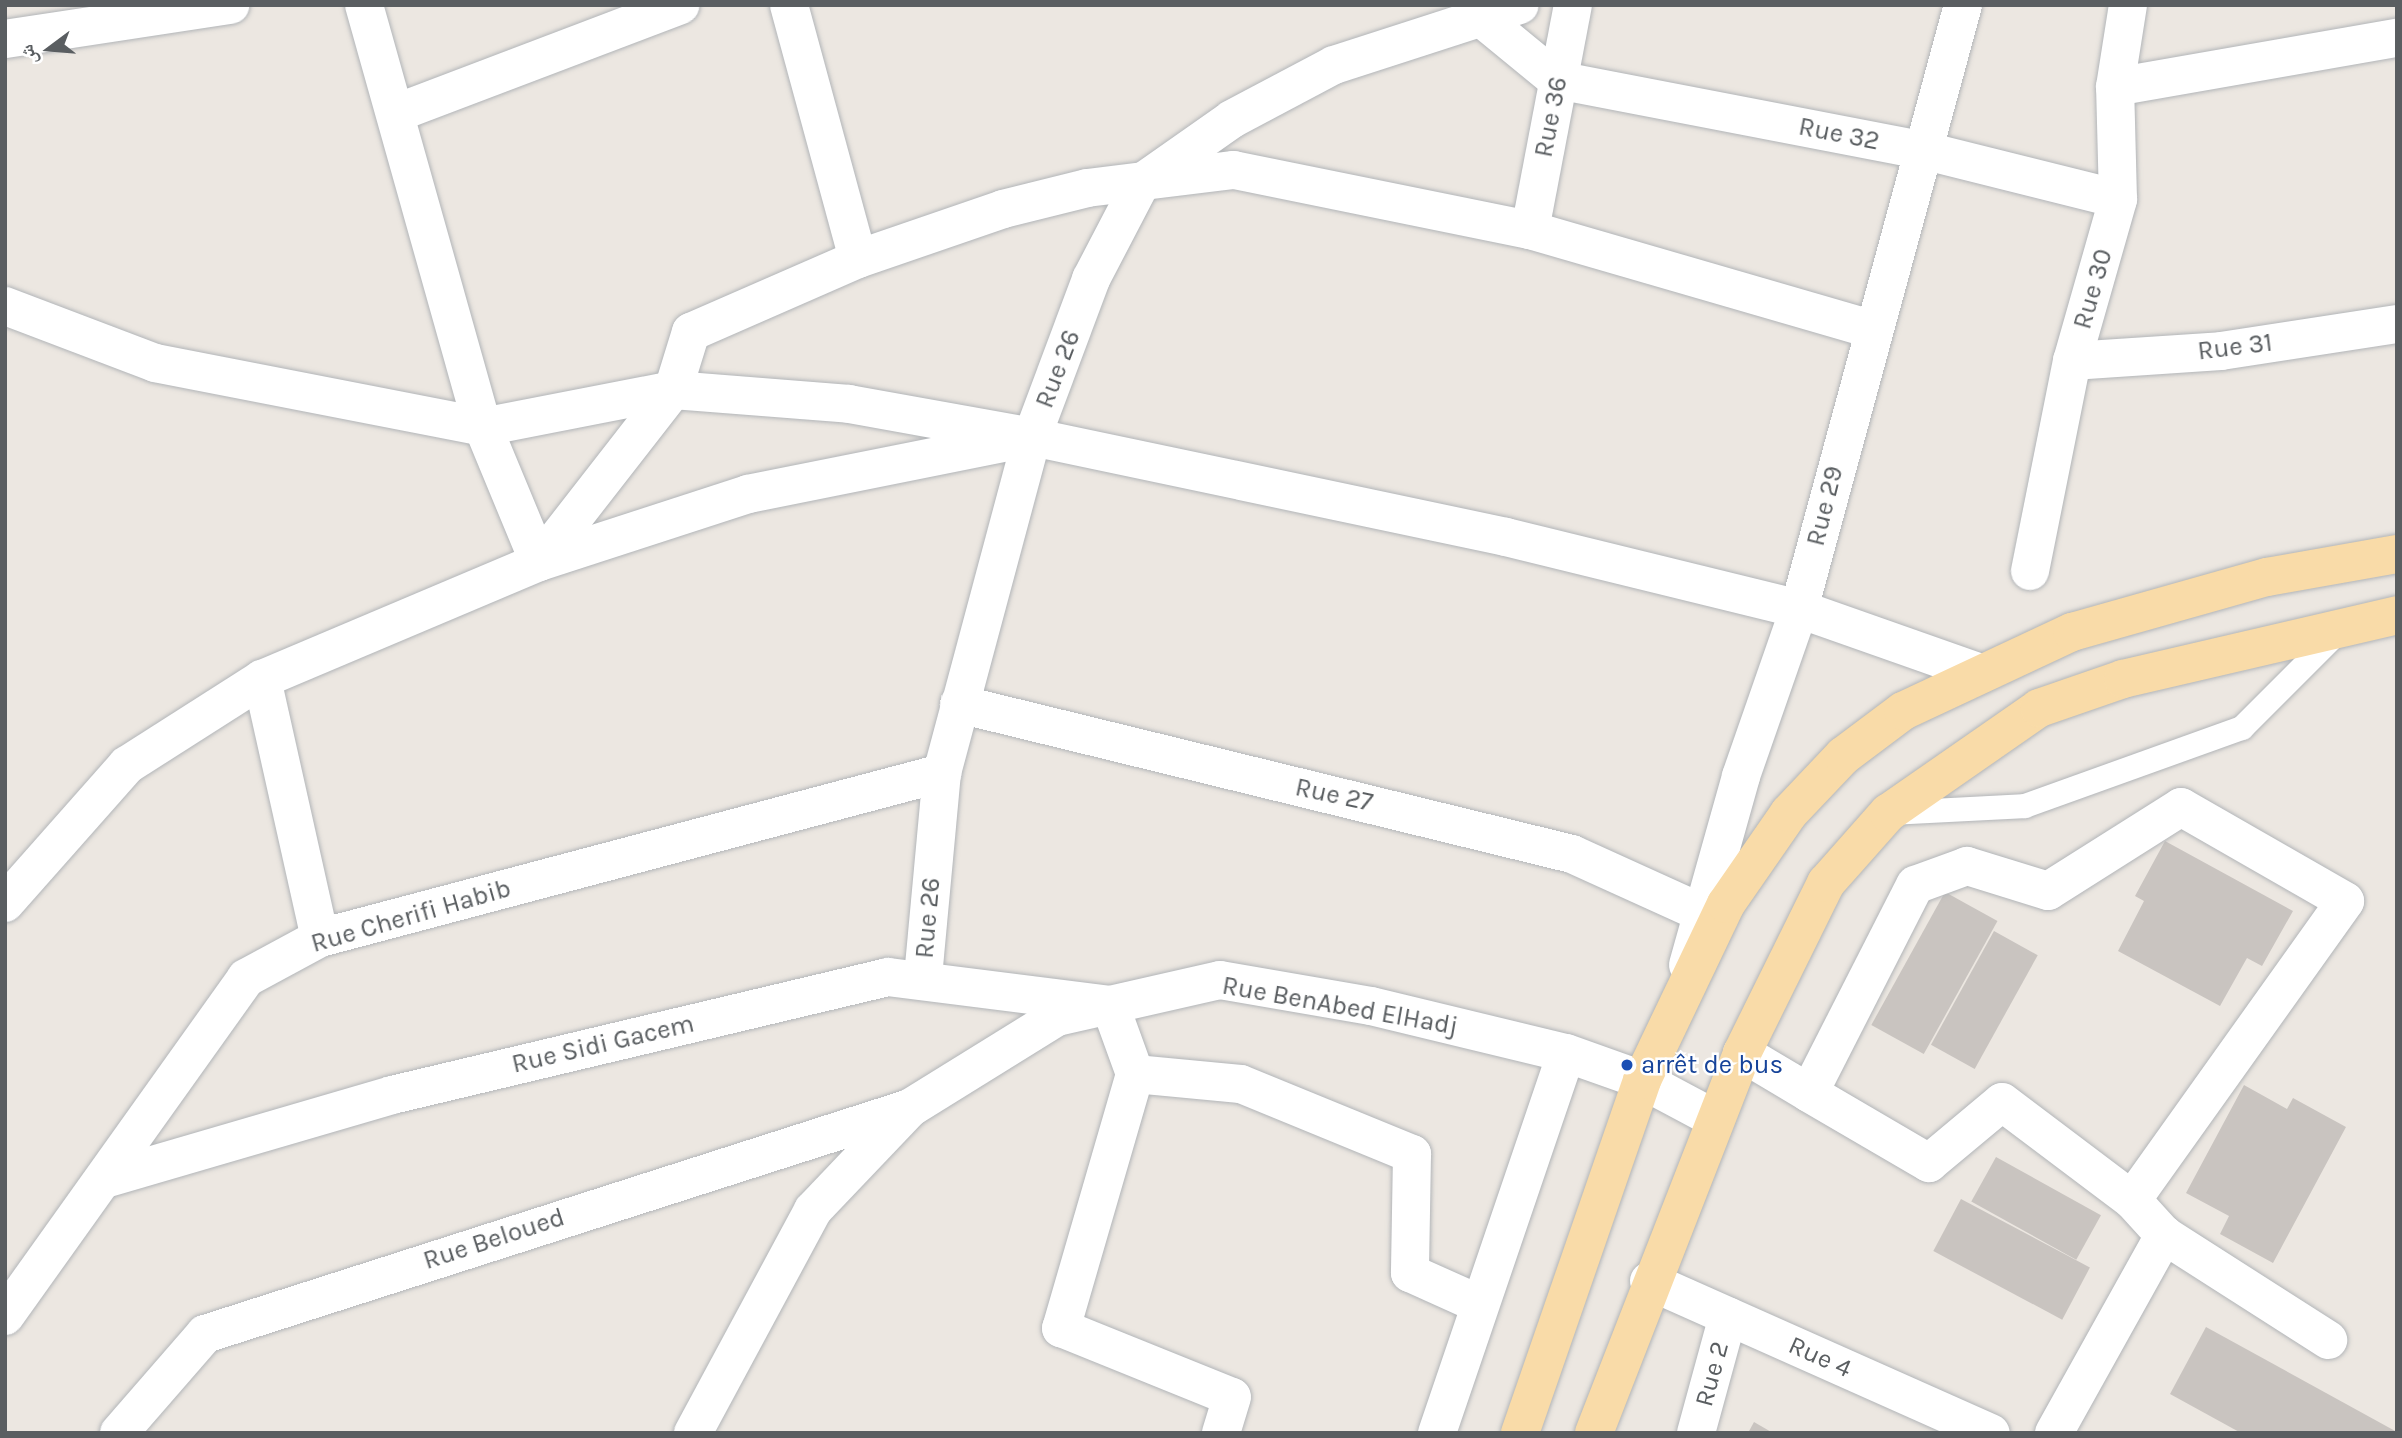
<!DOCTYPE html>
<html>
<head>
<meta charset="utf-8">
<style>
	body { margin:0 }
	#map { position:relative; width:2402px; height:1438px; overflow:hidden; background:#ece7e1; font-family:Karla,"Noto Naskh Arabic",sans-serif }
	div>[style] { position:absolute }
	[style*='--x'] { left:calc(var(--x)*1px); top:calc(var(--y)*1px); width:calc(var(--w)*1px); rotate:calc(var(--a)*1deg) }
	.building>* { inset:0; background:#c9c4c0; transform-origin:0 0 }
	.roads { filter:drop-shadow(0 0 2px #b2b5b8) drop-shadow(0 0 2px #b2b5b8) }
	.lane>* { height:24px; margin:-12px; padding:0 12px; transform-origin:12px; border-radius:12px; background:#fff }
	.street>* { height:38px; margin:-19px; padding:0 19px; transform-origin:19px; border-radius:19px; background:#fff }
	.secondary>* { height:38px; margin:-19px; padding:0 19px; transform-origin:19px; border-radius:19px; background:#fff }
	.primary>* { height:38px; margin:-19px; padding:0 19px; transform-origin:19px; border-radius:19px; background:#f9dba8 }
	.dots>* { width:19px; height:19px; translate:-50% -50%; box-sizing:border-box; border:4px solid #fff; border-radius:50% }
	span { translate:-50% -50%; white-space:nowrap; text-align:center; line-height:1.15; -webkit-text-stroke:5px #fff; paint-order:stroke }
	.street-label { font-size:26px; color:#5a5e61 }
	.transit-label { font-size:26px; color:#164399 }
	.left { translate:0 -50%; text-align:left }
	.frame { position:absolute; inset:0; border:7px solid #5a5e61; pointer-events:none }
	.north { position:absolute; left:14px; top:14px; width:70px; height:70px; -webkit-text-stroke:5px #fff; paint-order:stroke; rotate:254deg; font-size:19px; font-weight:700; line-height:28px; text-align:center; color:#5a5e61 }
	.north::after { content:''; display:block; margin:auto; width:24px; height:32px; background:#5a5e61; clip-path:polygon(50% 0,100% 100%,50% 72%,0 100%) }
</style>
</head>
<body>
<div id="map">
	<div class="building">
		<div style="clip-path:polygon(2165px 841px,2293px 911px,2262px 966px,2247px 958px,2220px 1006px,2118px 951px,2144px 901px,2135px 896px)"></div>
		<div style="left:1945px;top:892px;width:60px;height:152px;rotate:29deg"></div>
		<div style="left:1994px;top:931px;width:50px;height:130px;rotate:29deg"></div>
		<div style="clip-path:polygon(2244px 1085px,2287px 1109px,2293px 1098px,2346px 1127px,2273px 1263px,2220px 1234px,2229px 1216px,2186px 1193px)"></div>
		<div style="left:1996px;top:1157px;width:120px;height:51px;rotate:29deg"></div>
		<div style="left:1961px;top:1199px;width:146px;height:59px;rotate:28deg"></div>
		<div style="clip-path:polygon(2206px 1327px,2397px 1432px,2397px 1433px,2241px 1433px,2170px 1394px)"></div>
		<div style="clip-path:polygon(1754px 1422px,1773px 1433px,1748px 1433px)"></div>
	</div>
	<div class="roads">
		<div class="lane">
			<div style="--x:1892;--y:813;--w:133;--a:-3"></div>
			<div style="--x:2025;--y:806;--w:231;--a:-19.8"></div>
			<div style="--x:2242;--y:728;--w:139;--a:-45"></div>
		</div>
		<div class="street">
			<div style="--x:364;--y:5;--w:438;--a:74.3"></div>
			<div style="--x:483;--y:427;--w:146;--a:67.5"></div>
			<div style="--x:539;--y:562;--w:218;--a:-52.1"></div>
			<div style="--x:673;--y:390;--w:61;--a:-72.8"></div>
			<div style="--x:691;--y:332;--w:182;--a:-23.6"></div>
			<div style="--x:858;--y:259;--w:153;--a:-19"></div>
			<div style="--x:1003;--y:209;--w:87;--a:-14"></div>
			<div style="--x:1087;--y:188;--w:148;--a:-7"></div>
			<div style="--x:1234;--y:170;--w:302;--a:11.5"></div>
			<div style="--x:1530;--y:230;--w:354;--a:16.2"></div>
			<div style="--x:789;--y:5;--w:263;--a:74.8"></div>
			<div style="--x:1478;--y:5;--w:11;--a:85"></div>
			<div style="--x:1479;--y:16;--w:101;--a:39.4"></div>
			<div style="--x:1557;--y:80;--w:372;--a:10.9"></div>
			<div style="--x:1922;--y:150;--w:202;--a:14"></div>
			<div style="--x:5;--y:39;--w:228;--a:-8.6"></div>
			<div style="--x:2115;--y:87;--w:286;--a:-9.9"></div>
			<div style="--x:399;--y:112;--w:301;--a:-20.8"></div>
			<div style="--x:1530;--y:230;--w:229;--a:-79.2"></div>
			<div style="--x:5;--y:306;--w:160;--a:20.8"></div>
			<div style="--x:155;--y:363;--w:334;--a:11"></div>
			<div style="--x:483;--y:427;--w:194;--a:-11"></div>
			<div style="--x:673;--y:390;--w:177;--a:4.5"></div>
			<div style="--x:849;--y:404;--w:186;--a:10.2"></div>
			<div style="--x:2072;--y:361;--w:149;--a:-3.8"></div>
			<div style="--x:2221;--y:351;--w:178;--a:-8.7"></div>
			<div style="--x:2030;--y:571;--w:214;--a:-78.7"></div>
			<div style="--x:2072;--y:361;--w:168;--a:-74.1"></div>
			<div style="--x:2118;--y:199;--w:112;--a:-91.5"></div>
			<div style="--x:2115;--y:87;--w:83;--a:-81"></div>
			<div style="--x:262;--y:679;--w:265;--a:77.4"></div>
			<div style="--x:959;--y:704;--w:631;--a:13.75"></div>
			<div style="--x:1572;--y:854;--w:141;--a:24.4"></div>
			<div style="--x:1688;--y:965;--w:196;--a:-74.3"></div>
			<div style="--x:1741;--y:776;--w:177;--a:-70.8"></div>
			<div style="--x:1799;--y:609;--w:626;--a:-74.81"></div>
			<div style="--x:923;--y:977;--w:205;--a:-84.7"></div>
			<div style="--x:942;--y:773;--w:348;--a:-75"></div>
			<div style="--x:1032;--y:437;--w:169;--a:-69.5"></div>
			<div style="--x:1091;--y:279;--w:108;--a:-62.5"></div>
			<div style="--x:1141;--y:183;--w:111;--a:-35.1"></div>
			<div style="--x:1232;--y:119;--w:115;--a:-27.9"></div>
			<div style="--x:1334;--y:65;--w:195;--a:-17.9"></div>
			<div style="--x:1742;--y:1053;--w:78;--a:30.8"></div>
			<div style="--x:1809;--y:1093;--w:139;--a:30.3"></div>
			<div style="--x:1929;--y:1163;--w:95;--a:-39.9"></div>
			<div style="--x:2002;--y:1102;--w:163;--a:37"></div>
			<div style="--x:2132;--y:1200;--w:367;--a:-54.5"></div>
			<div style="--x:2345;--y:901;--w:189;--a:-150.2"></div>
			<div style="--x:2181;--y:807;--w:157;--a:147.7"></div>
			<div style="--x:2048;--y:891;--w:85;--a:-162.8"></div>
			<div style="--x:1967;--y:866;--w:55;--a:159.9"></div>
			<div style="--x:1915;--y:885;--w:233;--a:117"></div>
			<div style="--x:1135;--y:1074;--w:106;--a:5.4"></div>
			<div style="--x:1241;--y:1084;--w:185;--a:22.3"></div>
			<div style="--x:1412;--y:1154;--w:119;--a:91"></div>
			<div style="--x:1410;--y:1273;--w:76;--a:24.2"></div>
			<div style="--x:105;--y:1179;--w:299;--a:-16.3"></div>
			<div style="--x:392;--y:1095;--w:510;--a:-13.38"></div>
			<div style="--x:888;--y:977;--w:224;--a:7.2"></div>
			<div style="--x:1110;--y:1005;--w:73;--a:70.1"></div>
			<div style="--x:1135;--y:1074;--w:265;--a:106.2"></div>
			<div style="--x:1061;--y:1328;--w:184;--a:22"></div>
			<div style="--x:1232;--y:1397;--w:38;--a:107"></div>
			<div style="--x:2164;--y:1235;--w:195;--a:32.6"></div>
			<div style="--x:1649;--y:1281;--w:374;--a:24"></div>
			<div style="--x:5;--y:1316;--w:415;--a:-54.5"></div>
			<div style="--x:246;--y:978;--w:84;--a:-28.4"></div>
			<div style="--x:320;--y:938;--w:644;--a:-14.86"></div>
			<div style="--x:119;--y:1433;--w:131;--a:-49"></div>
			<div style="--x:205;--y:1334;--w:740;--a:-17.77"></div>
			<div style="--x:1437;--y:1433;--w:401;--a:-71.2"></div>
			<div style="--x:1696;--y:1433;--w:121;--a:-74.7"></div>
			<div style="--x:2054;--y:1433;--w:227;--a:-60.9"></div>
			<div style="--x:2164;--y:1235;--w:47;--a:-132.4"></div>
		</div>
		<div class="secondary">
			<div style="--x:5;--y:903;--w:184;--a:-48.5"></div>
			<div style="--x:127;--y:765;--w:160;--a:-32.5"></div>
			<div style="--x:262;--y:679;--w:301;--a:-22.9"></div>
			<div style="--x:539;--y:562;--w:220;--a:-18"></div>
			<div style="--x:748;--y:494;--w:290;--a:-11.3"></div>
			<div style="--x:1032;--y:437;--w:484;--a:11.9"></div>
			<div style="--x:1506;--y:537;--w:302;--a:13.8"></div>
			<div style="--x:1799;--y:609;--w:190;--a:19.4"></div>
			<div style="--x:693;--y:1433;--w:253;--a:-61.7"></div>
			<div style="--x:813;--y:1210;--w:141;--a:-46.4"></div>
			<div style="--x:910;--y:1108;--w:173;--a:-31.8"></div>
			<div style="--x:1057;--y:1017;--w:167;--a:-12.8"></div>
			<div style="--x:1220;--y:980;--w:153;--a:9.8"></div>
			<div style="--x:1371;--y:1006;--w:201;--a:13.6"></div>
			<div style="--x:1566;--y:1053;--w:81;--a:19.6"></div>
			<div style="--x:1642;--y:1080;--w:83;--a:28.1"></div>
		</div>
		<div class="primary">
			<div style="--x:1520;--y:1433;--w:373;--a:-70.9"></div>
			<div style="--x:1642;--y:1080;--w:195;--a:-64.5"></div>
			<div style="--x:1726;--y:904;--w:111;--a:-55.3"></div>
			<div style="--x:1789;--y:813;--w:79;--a:-46.5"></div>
			<div style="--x:1843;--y:756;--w:75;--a:-36.9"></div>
			<div style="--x:1903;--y:711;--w:187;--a:-25.1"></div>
			<div style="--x:2072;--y:632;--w:203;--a:-15.8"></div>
			<div style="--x:2267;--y:577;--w:132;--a:-10"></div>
			<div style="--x:1594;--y:1433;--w:408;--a:-68.7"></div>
			<div style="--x:1742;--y:1053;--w:190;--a:-63.7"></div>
			<div style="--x:1826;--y:883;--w:94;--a:-48.5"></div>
			<div style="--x:1888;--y:813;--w:184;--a:-34.8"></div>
			<div style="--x:2039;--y:708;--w:89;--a:-19"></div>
			<div style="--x:2123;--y:679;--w:281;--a:-13.1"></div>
		</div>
	</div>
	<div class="dots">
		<div style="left:1627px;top:1065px;background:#1a4fb4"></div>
	</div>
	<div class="street-label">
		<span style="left:1551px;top:117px;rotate:-79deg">Rue 36</span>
		<span style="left:1839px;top:134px;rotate:11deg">Rue 32</span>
		<span style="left:2093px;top:289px;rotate:-74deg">Rue 30</span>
		<span style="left:2235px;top:347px;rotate:-7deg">Rue 31</span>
		<span style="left:1058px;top:369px;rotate:-69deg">Rue 26</span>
		<span style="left:1825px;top:506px;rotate:-76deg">Rue 29</span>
		<span style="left:1334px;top:795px;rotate:12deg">Rue 27</span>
		<span style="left:411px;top:916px;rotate:-16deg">Rue Cherifi Habib</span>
		<span style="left:928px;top:918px;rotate:-85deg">Rue 26</span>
		<span style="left:1340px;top:1006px;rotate:10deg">Rue BenAbed ElHadj</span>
		<span style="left:603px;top:1044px;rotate:-13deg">Rue Sidi Gacem</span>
		<span style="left:494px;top:1239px;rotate:-18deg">Rue Beloued</span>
		<span style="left:1820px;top:1357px;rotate:24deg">Rue 4</span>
		<span style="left:1712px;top:1374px;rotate:-75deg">Rue 2</span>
	</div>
	<div class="transit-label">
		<span class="left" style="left:1641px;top:1065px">arrêt de bus</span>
	</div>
	<div class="frame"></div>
	<div class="north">ش</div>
</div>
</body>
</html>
